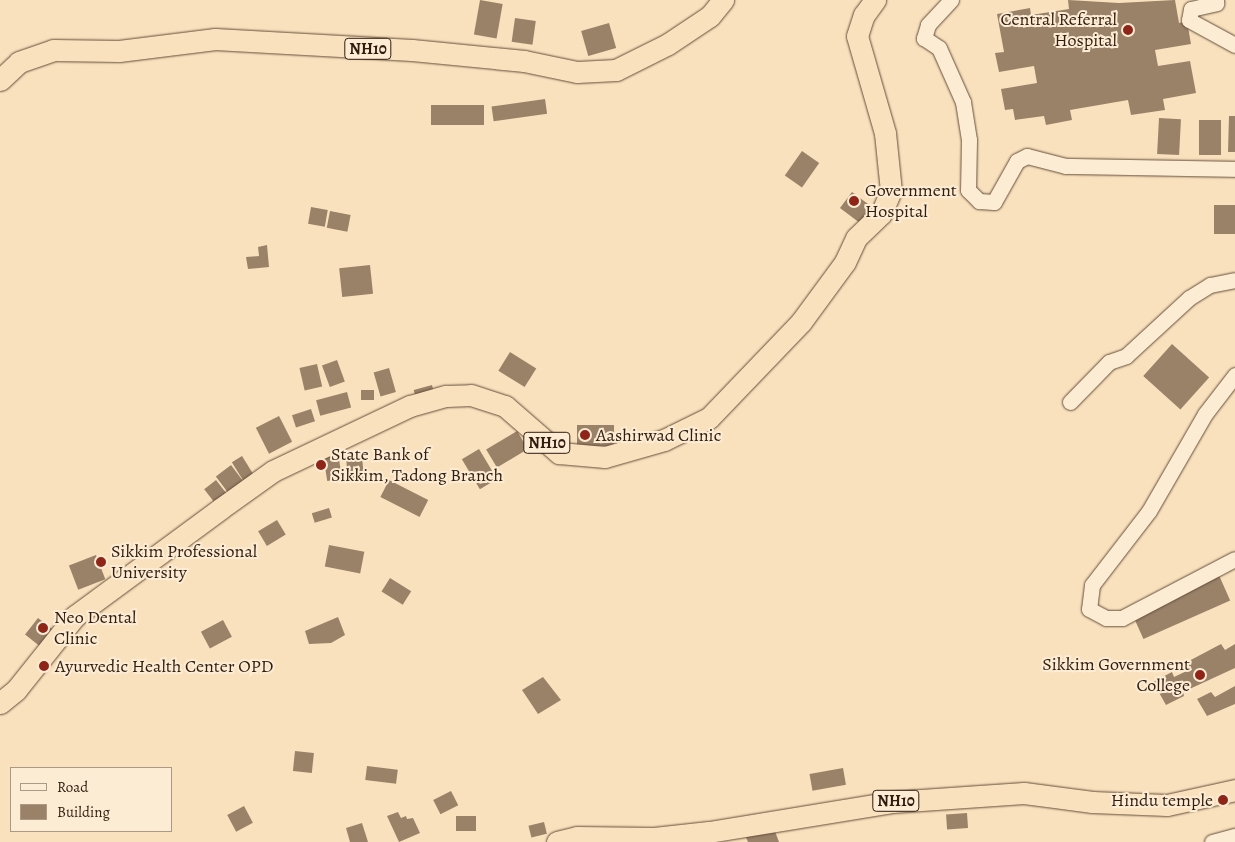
<!DOCTYPE html>
<html>
<head>
<meta charset="utf-8">
<style>
	body { margin:0 }
	#map { position:relative; width:1235px; height:842px; overflow:hidden; background:#fae1bd; font-family:Alegreya,serif }
	div>[style] { position:absolute }
	[style*='--x'] { left:calc(var(--x)*1px); top:calc(var(--y)*1px); width:calc(var(--w)*1px); rotate:calc(var(--a)*1deg) }
	.building>* { inset:0; background:#9a8269; transform-origin:0 0 }
	.roads { filter:drop-shadow(0 0 1px #634d3a) drop-shadow(0 0 1px #634d3a) }
	.minor>* { height:15px; margin:-7.5px; padding:0 7.5px; transform-origin:7.5px; border-radius:7.5px; background:#fcecd4 }
	.highway>* { height:21px; margin:-10.5px; padding:0 10.5px; transform-origin:10.5px; border-radius:10.5px; background:#fae1bd }
	.dots>* { width:14px; height:14px; translate:-50% -50%; box-sizing:border-box; border:2px solid #fcecd4; border-radius:50% }
	span { translate:-50% -50%; white-space:nowrap; text-align:center; line-height:1.15; -webkit-text-stroke:4px #fcecd4; paint-order:stroke }
	.shield-label span { padding:1px 4px; background:#fcecd4; border:1px solid; border-radius:4px; -webkit-text-stroke-width:0 }
	.shield-label { font-size:16px; color:#311c0f; font-weight:700 }
	.poi-label { font-size:18px; color:#311c0f }
	.right { translate:-100% -50%; text-align:right }
	.left { translate:0 -50%; text-align:left }
	.legend { position:absolute; left:10px; top:767px; width:162px; height:65px; box-sizing:border-box; background:#fcecd4; border:1px solid #ab9985; margin:0; padding:6px 9px; list-style:none; font-size:15px; color:#311c0f }
	.legend li { display:flex; align-items:center; gap:10px; height:25px }
	.legend b { width:25px; border:1px solid #ab9985 }
</style>
</head>
<body>
<div id="map">
	<div class="building">
		<div style="left:480px;top:0;width:23px;height:35px;rotate:10deg"></div>
		<div style="clip-path:polygon(1068px 0,1119px 3px,1175px 0,1179px 23px,1187px 21px,1191px 44px,1155px 50px,1158px 66px,1190px 61px,1196px 93px,1163px 99px,1165px 110px,1131px 115px,1128px 100px,1070px 110px,1072px 120px,1046px 125px,1044px 116px,1015px 120px,1013px 109px,1005px 110px,1001px 89px,1037px 83px,1034px 66px,999px 72px,995px 53px,1004px 52px,997px 14px,1030px 8px,1031px 15px,1069px 9px)"></div>
		<div style="left:515px;top:18px;width:21px;height:24px;rotate:8deg"></div>
		<div style="left:609px;top:23px;width:26px;height:29px;rotate:74deg"></div>
		<div style="left:545px;top:99px;width:15px;height:54px;rotate:82deg"></div>
		<div style="left:431px;top:105px;width:53px;height:20px"></div>
		<div style="clip-path:polygon(1229px 116px,1235px 116px,1235px 152px,1228px 152px)"></div>
		<div style="left:1159px;top:118px;width:22px;height:36px;rotate:3deg"></div>
		<div style="left:1199px;top:120px;width:22px;height:35px"></div>
		<div style="left:802px;top:151px;width:21px;height:30px;rotate:35deg"></div>
		<div style="left:852px;top:192px;width:25px;height:20px;rotate:37deg"></div>
		<div style="left:1214px;top:205px;width:21px;height:29px"></div>
		<div style="left:311px;top:207px;width:17px;height:17px;rotate:10deg"></div>
		<div style="left:330px;top:211px;width:21px;height:17px;rotate:11deg"></div>
		<div style="clip-path:polygon(267px 245px,269px 267px,248px 269px,246px 257px,259px 256px,258px 247px)"></div>
		<div style="left:370px;top:265px;width:29px;height:31px;rotate:84deg"></div>
		<div style="left:1172px;top:344px;width:50px;height:43px;rotate:42deg"></div>
		<div style="left:510px;top:352px;width:31px;height:22px;rotate:32deg"></div>
		<div style="left:337px;top:360px;width:23px;height:16px;rotate:70deg"></div>
		<div style="left:317px;top:364px;width:23px;height:18px;rotate:77deg"></div>
		<div style="left:389px;top:368px;width:25px;height:16px;rotate:74deg"></div>
		<div style="left:432px;top:385px;width:11px;height:19px;rotate:75deg"></div>
		<div style="left:374px;top:390px;width:10px;height:13px;rotate:90deg"></div>
		<div style="left:347px;top:392px;width:16px;height:32px;rotate:75deg"></div>
		<div style="left:311px;top:409px;width:13px;height:20px;rotate:72deg"></div>
		<div style="left:279px;top:416px;width:29px;height:26px;rotate:63deg"></div>
		<div style="left:577px;top:425px;width:37px;height:21px"></div>
		<div style="left:517px;top:431px;width:21px;height:36px;rotate:59deg"></div>
		<div style="left:479px;top:449px;width:35px;height:20px;rotate:59deg"></div>
		<div style="left:338px;top:453px;width:26px;height:15px;rotate:81deg"></div>
		<div style="left:242px;top:456px;width:22px;height:12px;rotate:58deg"></div>
		<div style="left:362px;top:456px;width:22px;height:16px;rotate:85deg"></div>
		<div style="left:231px;top:465px;width:21px;height:19px;rotate:53deg"></div>
		<div style="left:216px;top:480px;width:18px;height:15px;rotate:52deg"></div>
		<div style="left:389px;top:480px;width:44px;height:19px;rotate:27deg"></div>
		<div style="left:329px;top:508px;width:10px;height:18px;rotate:73deg"></div>
		<div style="left:277px;top:520px;width:17px;height:22px;rotate:59deg"></div>
		<div style="left:329px;top:545px;width:36px;height:22px;rotate:11deg"></div>
		<div style="left:96px;top:555px;width:26px;height:29px;rotate:69deg"></div>
		<div style="left:1218px;top:573px;width:30px;height:95px;rotate:66deg"></div>
		<div style="left:390px;top:578px;width:25px;height:16px;rotate:32deg"></div>
		<div style="clip-path:polygon(338px 617px,345px 635px,331px 643px,309px 644px,305px 631px)"></div>
		<div style="left:38px;top:618px;width:18px;height:21px;rotate:38deg"></div>
		<div style="left:223px;top:620px;width:19px;height:25px;rotate:62deg"></div>
		<div style="clip-path:polygon(1221px 644px,1225px 650px,1235px 644px,1235px 668px,1183px 692px,1184px 696px,1166px 705px,1153px 682px,1172px 672px,1174px 677px,1191px 669px,1187px 662px)"></div>
		<div style="clip-path:polygon(543px 677px,561px 700px,538px 714px,522px 690px)"></div>
		<div style="clip-path:polygon(1235px 686px,1235px 704px,1207px 716px,1197px 699px,1211px 692px,1215px 697px)"></div>
		<div style="left:295px;top:751px;width:19px;height:20px;rotate:6deg"></div>
		<div style="left:367px;top:766px;width:31px;height:14px;rotate:7deg"></div>
		<div style="left:843px;top:768px;width:17px;height:34px;rotate:80deg"></div>
		<div style="left:451px;top:791px;width:16px;height:20px;rotate:63deg"></div>
		<div style="left:244px;top:806px;width:19px;height:19px;rotate:62deg"></div>
		<div style="clip-path:polygon(398px 812px,401px 818px,406px 816px,407px 819px,413px 818px,420px 833px,399px 842px,387px 816px)"></div>
		<div style="left:967px;top:813px;width:15px;height:21px;rotate:86deg"></div>
		<div style="left:456px;top:816px;width:20px;height:15px"></div>
		<div style="left:544px;top:822px;width:12px;height:16px;rotate:76deg"></div>
		<div style="clip-path:polygon(362px 823px,368px 842px,350px 842px,346px 828px)"></div>
		<div style="clip-path:polygon(773px 826px,779px 842px,748px 842px,745px 835px)"></div>
	</div>
	<div class="roads">
		<div class="minor">
			<div style="--x:951;--y:0;--w:34;--a:133"></div>
			<div style="--x:928;--y:25;--w:14;--a:107"></div>
			<div style="--x:924;--y:38;--w:18;--a:34"></div>
			<div style="--x:939;--y:48;--w:59;--a:66"></div>
			<div style="--x:963;--y:102;--w:38;--a:81"></div>
			<div style="--x:969;--y:140;--w:50;--a:91.1"></div>
			<div style="--x:968;--y:190;--w:16;--a:45"></div>
			<div style="--x:979;--y:201;--w:15;--a:4"></div>
			<div style="--x:994;--y:202;--w:47;--a:-60.7"></div>
			<div style="--x:1017;--y:161;--w:11;--a:-27"></div>
			<div style="--x:1027;--y:156;--w:40;--a:14.4"></div>
			<div style="--x:1066;--y:166;--w:169;--a:1"></div>
			<div style="--x:1191;--y:9;--w:11;--a:100"></div>
			<div style="--x:1189;--y:20;--w:52;--a:28.5"></div>
			<div style="--x:1191;--y:9;--w:26;--a:-13"></div>
			<div style="--x:1216;--y:3;--w:3;--a:-90"></div>
			<div style="--x:1235;--y:375;--w:49;--a:127.6"></div>
			<div style="--x:1205;--y:414;--w:112;--a:120"></div>
			<div style="--x:1149;--y:511;--w:93;--a:127.6"></div>
			<div style="--x:1092;--y:585;--w:24;--a:97"></div>
			<div style="--x:1089;--y:609;--w:19;--a:28"></div>
			<div style="--x:1106;--y:618;--w:16;--a:0"></div>
			<div style="--x:1122;--y:618;--w:127;--a:-27.6"></div>
			<div style="--x:1070;--y:402;--w:56;--a:-45.7"></div>
			<div style="--x:1109;--y:362;--w:18;--a:-19"></div>
			<div style="--x:1126;--y:356;--w:86;--a:-42.6"></div>
			<div style="--x:1189;--y:298;--w:25;--a:-32"></div>
			<div style="--x:1210;--y:285;--w:25;--a:-11"></div>
			<div style="--x:1212;--y:842;--w:24;--a:-15"></div>
		</div>
		<div class="highway">
			<div style="--x:0;--y:80;--w:26;--a:-43"></div>
			<div style="--x:19;--y:62;--w:36;--a:-19"></div>
			<div style="--x:53;--y:50;--w:66;--a:0.9"></div>
			<div style="--x:119;--y:51;--w:97;--a:-7.1"></div>
			<div style="--x:215;--y:39;--w:197;--a:3.2"></div>
			<div style="--x:412;--y:50;--w:113;--a:5.6"></div>
			<div style="--x:524;--y:61;--w:54;--a:11.7"></div>
			<div style="--x:577;--y:72;--w:39;--a:-3"></div>
			<div style="--x:616;--y:70;--w:58;--a:-26.6"></div>
			<div style="--x:668;--y:44;--w:50;--a:-33.7"></div>
			<div style="--x:710;--y:16;--w:21;--a:-51"></div>
			<div style="--x:0;--y:703;--w:21;--a:-39"></div>
			<div style="--x:16;--y:690;--w:95;--a:-51.4"></div>
			<div style="--x:75;--y:616;--w:180;--a:-36.4"></div>
			<div style="--x:220;--y:509;--w:65;--a:-35.6"></div>
			<div style="--x:273;--y:471;--w:152;--a:-25.4"></div>
			<div style="--x:410;--y:406;--w:37;--a:-16"></div>
			<div style="--x:446;--y:396;--w:25;--a:-2"></div>
			<div style="--x:471;--y:395;--w:36;--a:18"></div>
			<div style="--x:505;--y:406;--w:72;--a:41"></div>
			<div style="--x:559;--y:453;--w:46;--a:5"></div>
			<div style="--x:605;--y:457;--w:61;--a:-16.1"></div>
			<div style="--x:664;--y:440;--w:50;--a:-26.1"></div>
			<div style="--x:709;--y:418;--w:133;--a:-46.2"></div>
			<div style="--x:801;--y:322;--w:74;--a:-53.7"></div>
			<div style="--x:845;--y:262;--w:26;--a:-65"></div>
			<div style="--x:856;--y:238;--w:35;--a:-44"></div>
			<div style="--x:881;--y:214;--w:25;--a:-67"></div>
			<div style="--x:891;--y:191;--w:58;--a:-95.9"></div>
			<div style="--x:885;--y:133;--w:101;--a:-106.1"></div>
			<div style="--x:857;--y:36;--w:22;--a:-72"></div>
			<div style="--x:864;--y:15;--w:19;--a:-54"></div>
			<div style="--x:557;--y:842;--w:21;--a:-14"></div>
			<div style="--x:577;--y:837;--w:77;--a:0.7"></div>
			<div style="--x:654;--y:838;--w:55;--a:-6.2"></div>
			<div style="--x:709;--y:832;--w:185;--a:-9.3"></div>
			<div style="--x:892;--y:802;--w:132;--a:-3.9"></div>
			<div style="--x:1024;--y:793;--w:69;--a:7.5"></div>
			<div style="--x:1092;--y:802;--w:75;--a:2.3"></div>
			<div style="--x:1167;--y:805;--w:70;--a:-12.4"></div>
		</div>
	</div>
	<div class="dots">
		<div style="left:1128px;top:30px;background:#8f2418"></div>
		<div style="left:854px;top:201px;background:#8f2418"></div>
		<div style="left:585px;top:435px;background:#8f2418"></div>
		<div style="left:321px;top:465px;background:#8f2418"></div>
		<div style="left:101px;top:562px;background:#8f2418"></div>
		<div style="left:43px;top:628px;background:#8f2418"></div>
		<div style="left:44px;top:666px;background:#8f2418"></div>
		<div style="left:1200px;top:675px;background:#8f2418"></div>
		<div style="left:1223px;top:800px;background:#8f2418"></div>
	</div>
	<div class="shield-label">
		<span style="left:368px;top:49px">NH10</span>
		<span style="left:547px;top:443px">NH10</span>
		<span style="left:896px;top:801px">NH10</span>
	</div>
	<div class="poi-label">
		<span class="right" style="left:1117px;top:30px">Central Referral<br>Hospital</span>
		<span class="left" style="left:865px;top:201px">Government<br>Hospital</span>
		<span class="left" style="left:596px;top:435px">Aashirwad Clinic</span>
		<span class="left" style="left:331px;top:465px">State Bank of<br>Sikkim, Tadong Branch</span>
		<span class="left" style="left:111px;top:562px">Sikkim Professional<br>University</span>
		<span class="left" style="left:54px;top:628px">Neo Dental<br>Clinic</span>
		<span class="right" style="left:1190px;top:675px">Sikkim Government<br>College</span>
		<span class="left" style="left:55px;top:666px">Ayurvedic Health Center OPD</span>
		<span class="right" style="left:1213px;top:800px">Hindu temple</span>
	</div>
	<ul class="legend">
	<li><b style="height:6px;background:#fcecd4"></b>Road</li>
	<li><b style="height:14px;background:#9a8269"></b>Building</li>
	</ul>
</div>
</body>
</html>
